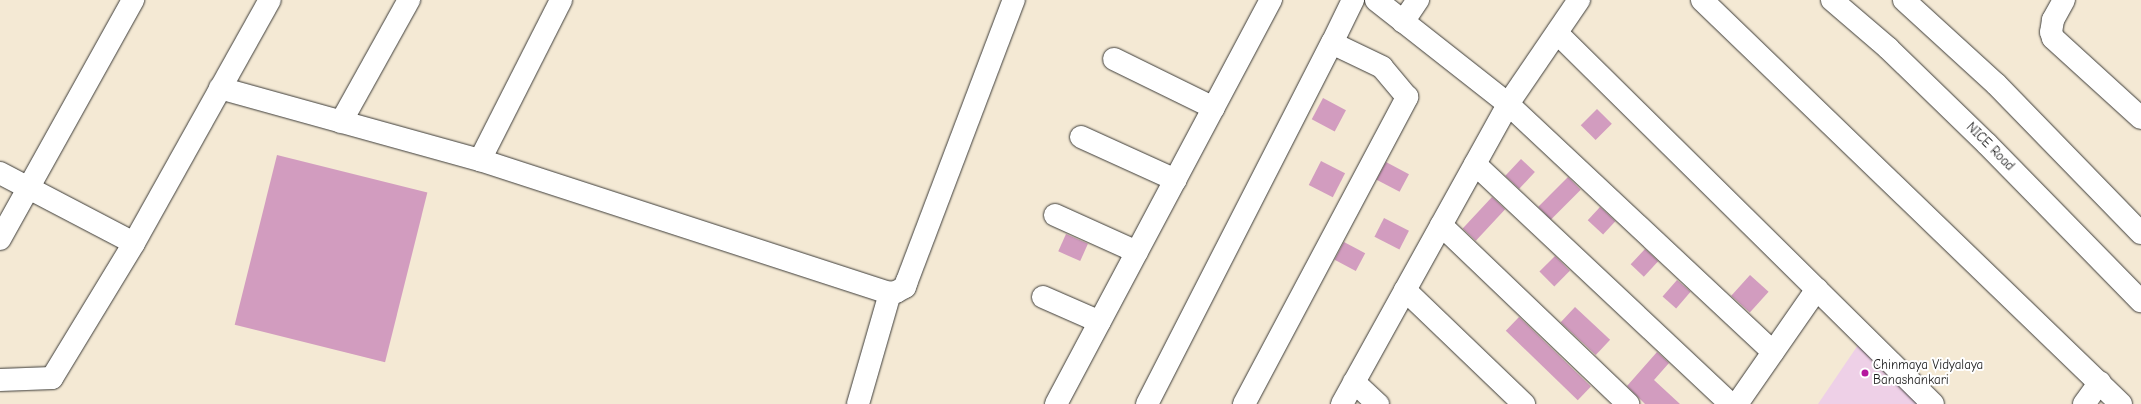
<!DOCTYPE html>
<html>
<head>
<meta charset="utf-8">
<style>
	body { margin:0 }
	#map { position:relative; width:2141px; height:404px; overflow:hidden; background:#f4e9d4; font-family:"Comic Neue",sans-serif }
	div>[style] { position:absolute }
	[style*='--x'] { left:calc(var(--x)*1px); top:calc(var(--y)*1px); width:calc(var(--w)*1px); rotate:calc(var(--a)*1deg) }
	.built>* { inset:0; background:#eed0e7 }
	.building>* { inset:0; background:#d29cbf; transform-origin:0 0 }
	.roads { filter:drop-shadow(0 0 1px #3c3b38) drop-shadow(0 0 1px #3c3b38) }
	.minor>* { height:22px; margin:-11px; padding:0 11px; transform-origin:11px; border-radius:11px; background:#fff }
	.highway>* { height:22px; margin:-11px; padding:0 11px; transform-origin:11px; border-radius:11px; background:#fff }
	.dots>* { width:11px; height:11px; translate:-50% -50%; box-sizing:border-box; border:2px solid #fff; border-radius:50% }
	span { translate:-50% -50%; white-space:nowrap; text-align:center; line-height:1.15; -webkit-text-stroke:4px #fff; paint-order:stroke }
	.street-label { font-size:13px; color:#1c1c1c }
	.poi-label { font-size:13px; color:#1c1c1c }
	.left { translate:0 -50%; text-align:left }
</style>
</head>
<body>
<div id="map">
	<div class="built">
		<div style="clip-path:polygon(1860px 342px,1920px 404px,1818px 404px)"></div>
	</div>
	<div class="building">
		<div style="left:1323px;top:98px;width:26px;height:24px;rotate:28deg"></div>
		<div style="left:1597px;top:109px;width:21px;height:23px;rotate:45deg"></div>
		<div style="left:277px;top:155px;width:155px;height:175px;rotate:14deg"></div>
		<div style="left:1521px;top:159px;width:19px;height:23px;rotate:43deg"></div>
		<div style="left:1321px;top:161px;width:27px;height:27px;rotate:27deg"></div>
		<div style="left:1386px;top:162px;width:26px;height:20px;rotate:28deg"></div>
		<div style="left:1568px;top:177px;width:18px;height:42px;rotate:45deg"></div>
		<div style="left:1492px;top:197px;width:18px;height:43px;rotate:43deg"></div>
		<div style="left:1600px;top:207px;width:21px;height:18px;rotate:43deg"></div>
		<div style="left:1384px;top:218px;width:28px;height:21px;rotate:27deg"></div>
		<div style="left:1066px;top:234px;width:24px;height:19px;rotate:24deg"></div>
		<div style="left:1344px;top:242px;width:24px;height:20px;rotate:28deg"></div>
		<div style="left:1645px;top:249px;width:18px;height:21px;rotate:43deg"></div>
		<div style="left:1555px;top:256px;width:21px;height:22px;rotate:45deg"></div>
		<div style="left:1750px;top:275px;width:25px;height:28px;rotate:42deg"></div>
		<div style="left:1677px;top:280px;width:18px;height:22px;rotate:41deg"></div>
		<div style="left:1575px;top:307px;width:48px;height:21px;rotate:43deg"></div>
		<div style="left:1519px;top:317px;width:100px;height:19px;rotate:44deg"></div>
		<div style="clip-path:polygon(1657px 352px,1669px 363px,1654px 380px,1680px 404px,1645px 404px,1627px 386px)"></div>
	</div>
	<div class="roads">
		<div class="minor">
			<div style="--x:1376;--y:0;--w:168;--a:38.2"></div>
			<div style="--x:1508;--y:104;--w:363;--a:43.1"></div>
			<div style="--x:1702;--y:0;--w:582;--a:43.96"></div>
			<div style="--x:2064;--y:0;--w:23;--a:119"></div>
			<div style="--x:2053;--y:20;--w:12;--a:99"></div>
			<div style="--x:2051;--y:32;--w:6;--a:72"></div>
			<div style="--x:2053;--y:38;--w:119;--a:42.3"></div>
			<div style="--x:1403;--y:22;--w:27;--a:-56"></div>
			<div style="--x:1557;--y:33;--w:528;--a:44.62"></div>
			<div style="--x:1114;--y:59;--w:111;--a:26.1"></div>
			<div style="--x:220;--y:88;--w:270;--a:15.5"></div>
			<div style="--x:480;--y:160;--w:179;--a:-63.1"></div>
			<div style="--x:341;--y:122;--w:140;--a:-60.9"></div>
			<div style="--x:1081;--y:137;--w:104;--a:24.4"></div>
			<div style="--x:480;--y:160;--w:431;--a:18"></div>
			<div style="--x:890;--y:293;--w:6;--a:-9"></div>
			<div style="--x:896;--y:292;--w:10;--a:-29"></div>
			<div style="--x:905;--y:287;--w:6;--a:-72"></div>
			<div style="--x:907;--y:281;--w:301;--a:-69.2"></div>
			<div style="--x:1475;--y:164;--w:351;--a:43.2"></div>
			<div style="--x:0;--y:173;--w:151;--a:27.6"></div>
			<div style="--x:1055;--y:215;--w:90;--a:24.3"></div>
			<div style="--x:1441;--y:225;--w:259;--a:43.7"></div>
			<div style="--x:0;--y:239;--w:274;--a:-60.9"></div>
			<div style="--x:1405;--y:290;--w:165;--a:43.8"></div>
			<div style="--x:1043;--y:297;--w:62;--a:23.7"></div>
			<div style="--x:0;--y:380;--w:52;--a:-2.2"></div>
			<div style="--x:52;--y:378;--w:158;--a:-58.7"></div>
			<div style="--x:134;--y:243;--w:278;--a:-60.8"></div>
			<div style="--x:1354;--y:382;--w:33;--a:43"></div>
			<div style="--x:858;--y:404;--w:116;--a:-73.9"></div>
			<div style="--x:1056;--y:404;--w:458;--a:-62"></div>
			<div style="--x:1147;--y:404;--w:406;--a:-62.9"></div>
			<div style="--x:1244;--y:404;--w:348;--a:-62"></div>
			<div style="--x:1407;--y:97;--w:39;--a:-130"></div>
			<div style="--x:1382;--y:67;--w:55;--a:-154.4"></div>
			<div style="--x:1332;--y:43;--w:48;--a:-64"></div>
			<div style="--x:1342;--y:404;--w:343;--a:-61"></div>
			<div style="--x:1508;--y:104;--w:126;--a:-55.7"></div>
			<div style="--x:1737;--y:404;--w:140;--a:-55.2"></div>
			<div style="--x:2084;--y:404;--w:27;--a:-54"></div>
		</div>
		<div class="highway">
			<div style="--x:1832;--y:0;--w:74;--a:40.6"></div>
			<div style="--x:1888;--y:48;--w:138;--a:44.1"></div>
			<div style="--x:1987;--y:144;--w:220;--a:45.6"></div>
			<div style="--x:1904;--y:0;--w:125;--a:42.4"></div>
			<div style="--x:1996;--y:84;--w:208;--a:45.8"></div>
		</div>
	</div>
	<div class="dots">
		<div style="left:1865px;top:373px;background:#b5179e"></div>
	</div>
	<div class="street-label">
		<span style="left:1990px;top:147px;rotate:45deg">NICE Road</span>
	</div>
	<div class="poi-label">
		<span class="left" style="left:1873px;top:373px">Chinmaya Vidyalaya<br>Banashankari</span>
	</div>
</div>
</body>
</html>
